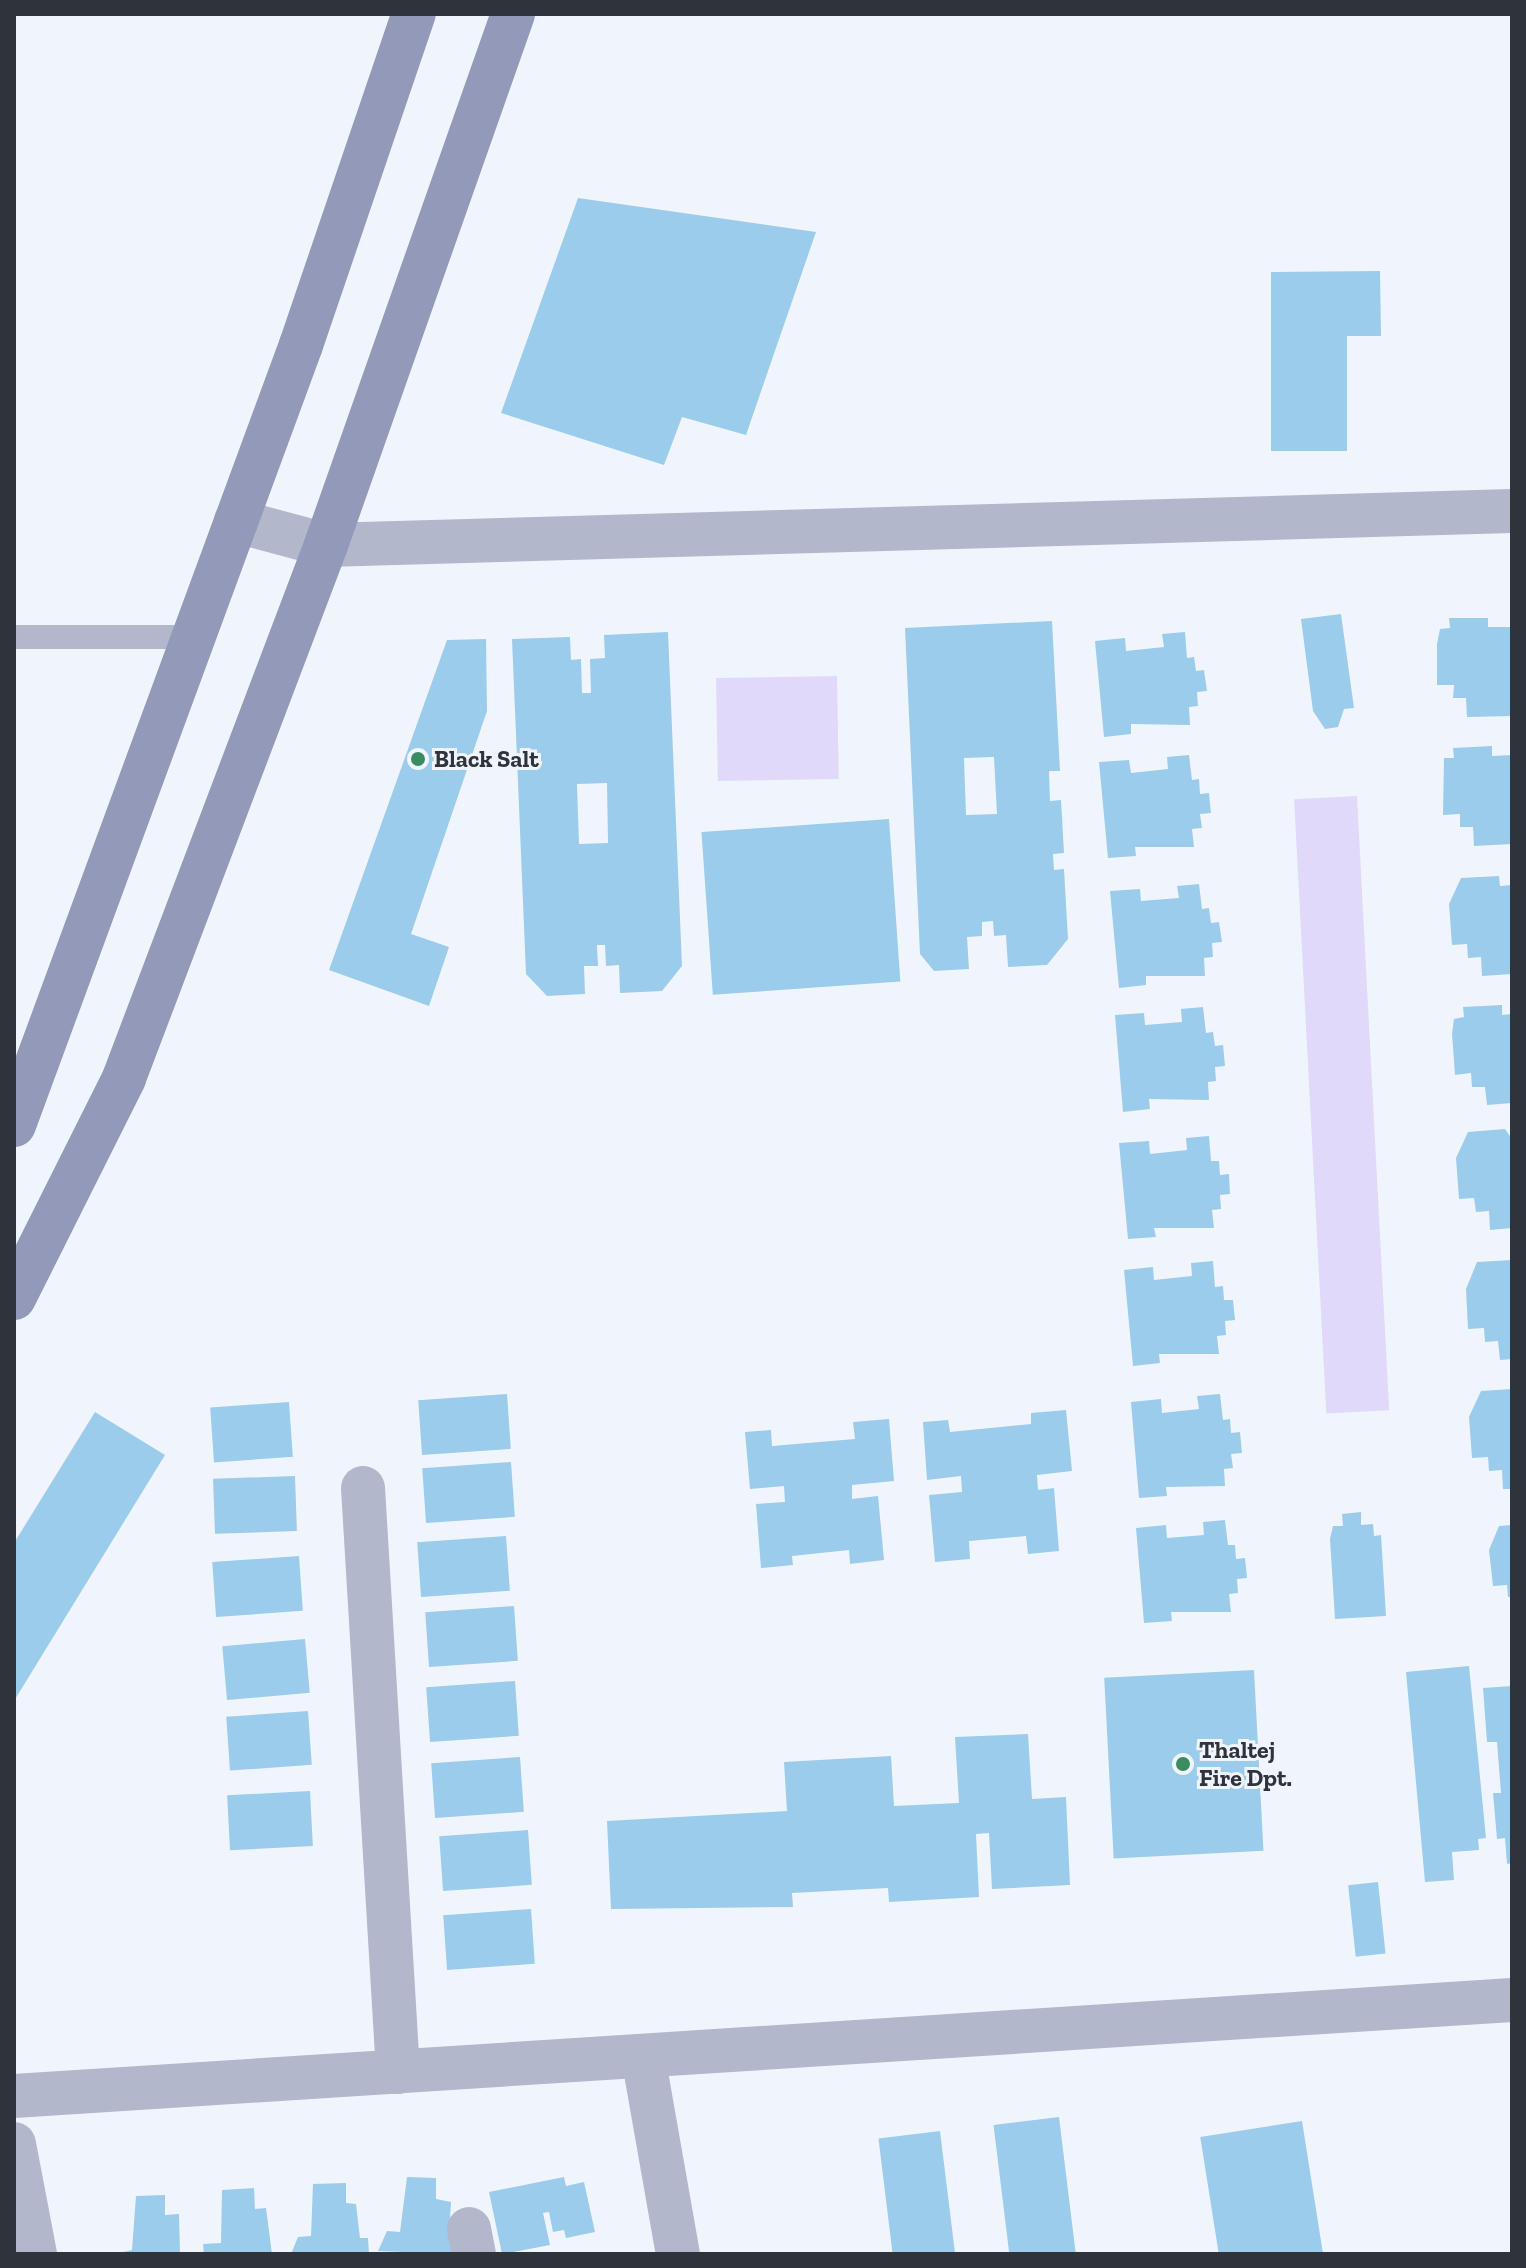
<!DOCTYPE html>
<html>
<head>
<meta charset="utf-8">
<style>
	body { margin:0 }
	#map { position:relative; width:1526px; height:2268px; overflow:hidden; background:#f0f5fd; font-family:"Zilla Slab",serif }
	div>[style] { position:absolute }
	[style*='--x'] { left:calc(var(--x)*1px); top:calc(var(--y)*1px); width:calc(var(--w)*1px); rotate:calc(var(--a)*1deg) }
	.green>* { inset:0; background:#e1d9fa; transform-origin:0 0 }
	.building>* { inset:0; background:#9bcceb; transform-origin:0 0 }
	.service>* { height:24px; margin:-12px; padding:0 12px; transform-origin:12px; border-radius:12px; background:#b3b7cc }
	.minor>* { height:44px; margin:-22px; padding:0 22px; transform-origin:22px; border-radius:22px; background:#b3b7cc }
	.tertiary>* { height:44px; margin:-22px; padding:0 22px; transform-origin:22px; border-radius:22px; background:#b3b7cc }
	.secondary>* { height:44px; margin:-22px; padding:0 22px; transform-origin:22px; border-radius:22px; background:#9399b8 }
	.dots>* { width:22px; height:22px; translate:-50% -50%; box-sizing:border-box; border:4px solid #f0f5fd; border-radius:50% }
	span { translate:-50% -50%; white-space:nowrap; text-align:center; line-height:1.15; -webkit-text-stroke:6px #f0f5fd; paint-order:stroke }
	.poi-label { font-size:24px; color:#2f343b; font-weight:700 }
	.left { translate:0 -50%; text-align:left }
	.frame { position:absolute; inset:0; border:16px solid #2f343b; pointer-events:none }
</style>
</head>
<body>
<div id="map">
	<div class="green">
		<div style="left:837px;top:676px;width:103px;height:121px;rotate:89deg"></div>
		<div style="left:1357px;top:796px;width:615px;height:63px;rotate:87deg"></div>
	</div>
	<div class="building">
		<div style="clip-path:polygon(578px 198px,816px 232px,746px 435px,682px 417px,664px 465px,501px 413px)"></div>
		<div style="clip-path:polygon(1380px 271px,1381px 336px,1347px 336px,1347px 451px,1271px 451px,1271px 272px)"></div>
		<div style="clip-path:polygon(1341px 614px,1354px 708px,1344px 709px,1338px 727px,1325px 729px,1313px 711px,1301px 619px)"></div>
		<div style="clip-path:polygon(1449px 618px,1488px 618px,1488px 627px,1512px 627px,1512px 716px,1467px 717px,1466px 698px,1453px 698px,1454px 685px,1437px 685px,1437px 644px,1440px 629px,1450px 628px)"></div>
		<div style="clip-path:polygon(evenodd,1052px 621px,1060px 771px,1049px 771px,1050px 801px,1061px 800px,1064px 853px,1053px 854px,1054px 870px,1064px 869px,1068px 939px,1047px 965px,1008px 967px,1006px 935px,994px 936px,993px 921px,982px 922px,982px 936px,967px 937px,969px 969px,934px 971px,920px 954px,905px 628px,1052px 621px,994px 757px,997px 814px,966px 815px,964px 758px,994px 757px)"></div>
		<div style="clip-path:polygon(evenodd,668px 632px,682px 966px,662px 991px,620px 993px,619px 965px,606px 966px,605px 945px,597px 945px,598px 966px,584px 966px,585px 994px,547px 996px,526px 974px,512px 639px,570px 637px,571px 660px,581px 659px,582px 693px,591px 693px,590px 659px,605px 658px,604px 635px,668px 632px,607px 783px,608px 843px,579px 844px,577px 784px,607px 783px)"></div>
		<div style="clip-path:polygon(1185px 632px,1187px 658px,1194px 657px,1196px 671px,1204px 670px,1207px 691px,1197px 692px,1198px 706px,1189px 707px,1190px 725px,1131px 724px,1131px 734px,1104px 737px,1095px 641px,1125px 638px,1126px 651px,1164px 647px,1162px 634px)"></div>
		<div style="clip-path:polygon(486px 639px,487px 711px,411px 934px,449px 947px,429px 1006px,329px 970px,447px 640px)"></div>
		<div style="clip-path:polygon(1492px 746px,1492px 756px,1512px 755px,1512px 844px,1474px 846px,1473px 827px,1460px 827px,1460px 814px,1443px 815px,1444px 758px,1454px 758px,1453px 748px)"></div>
		<div style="clip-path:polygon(1189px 755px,1192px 780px,1199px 779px,1200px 794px,1209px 793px,1211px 813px,1200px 814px,1202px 828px,1192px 829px,1194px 847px,1135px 847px,1136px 856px,1108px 858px,1099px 762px,1129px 760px,1131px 773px,1168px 769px,1167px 757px)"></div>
		<div style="left:889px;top:819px;width:163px;height:188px;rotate:86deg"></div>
		<div style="clip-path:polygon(1499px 876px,1500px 886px,1512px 885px,1512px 974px,1482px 976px,1481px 957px,1468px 958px,1467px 944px,1452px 945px,1449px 904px,1461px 878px)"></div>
		<div style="clip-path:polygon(1199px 884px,1202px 909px,1209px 908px,1211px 923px,1219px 922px,1222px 942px,1212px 943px,1213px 957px,1204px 958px,1205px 976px,1146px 976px,1146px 985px,1119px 988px,1110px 891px,1140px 889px,1141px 901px,1179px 898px,1177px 886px)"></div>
		<div style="clip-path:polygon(1502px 1005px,1502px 1015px,1512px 1014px,1512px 1103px,1487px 1105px,1485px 1087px,1472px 1087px,1471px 1073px,1455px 1075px,1452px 1034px,1454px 1019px,1464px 1017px,1463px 1007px)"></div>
		<div style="clip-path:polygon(1203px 1007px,1206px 1033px,1213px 1032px,1215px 1046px,1223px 1045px,1225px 1066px,1215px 1067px,1216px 1081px,1208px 1082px,1209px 1100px,1149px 1099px,1150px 1109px,1123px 1112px,1115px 1015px,1144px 1013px,1145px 1025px,1182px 1022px,1181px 1009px)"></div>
		<div style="clip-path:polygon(1505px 1129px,1512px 1139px,1512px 1228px,1490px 1230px,1489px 1211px,1476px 1212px,1474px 1198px,1459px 1199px,1456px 1158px,1468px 1132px)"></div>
		<div style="clip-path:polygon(1209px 1136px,1211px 1161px,1219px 1161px,1220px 1175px,1229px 1174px,1230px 1194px,1220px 1195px,1221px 1209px,1212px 1210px,1214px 1228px,1154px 1228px,1156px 1237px,1128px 1239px,1119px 1143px,1149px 1141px,1150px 1154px,1187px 1150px,1186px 1138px)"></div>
		<div style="clip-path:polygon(1512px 1260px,1512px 1359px,1500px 1360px,1498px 1341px,1485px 1342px,1484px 1328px,1468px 1329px,1466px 1289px,1477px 1262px)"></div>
		<div style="clip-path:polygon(1213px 1261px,1215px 1287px,1223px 1286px,1224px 1300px,1233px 1300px,1235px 1320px,1225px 1321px,1226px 1335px,1217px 1336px,1219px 1354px,1159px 1354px,1160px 1363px,1133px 1366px,1124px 1270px,1153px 1267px,1154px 1280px,1192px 1276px,1191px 1263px)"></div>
		<div style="clip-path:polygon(1512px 1389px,1512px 1489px,1503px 1489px,1502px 1470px,1489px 1471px,1488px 1457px,1472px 1458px,1469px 1417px,1481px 1391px)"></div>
		<div style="left:507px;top:1394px;width:55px;height:89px;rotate:86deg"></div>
		<div style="clip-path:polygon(1220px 1394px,1223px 1420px,1230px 1419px,1231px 1433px,1240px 1432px,1242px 1453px,1231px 1454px,1233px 1468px,1224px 1469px,1225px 1486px,1166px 1487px,1167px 1496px,1139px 1498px,1131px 1402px,1161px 1399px,1162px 1413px,1199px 1409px,1197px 1396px)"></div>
		<div style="left:289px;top:1402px;width:55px;height:79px;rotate:86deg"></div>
		<div style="clip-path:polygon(1066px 1410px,1072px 1471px,1037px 1475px,1038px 1490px,1054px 1488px,1059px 1551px,1028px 1554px,1026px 1536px,969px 1541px,970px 1559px,935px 1562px,929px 1495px,962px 1492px,961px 1476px,927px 1480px,923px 1422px,948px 1420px,950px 1432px,1031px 1424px,1031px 1413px)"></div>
		<div style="clip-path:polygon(95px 1412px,165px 1455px,14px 1701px,14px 1543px)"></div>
		<div style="clip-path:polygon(889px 1419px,894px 1481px,852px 1485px,852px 1499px,878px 1496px,884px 1560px,850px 1564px,849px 1550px,792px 1556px,793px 1565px,761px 1568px,756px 1504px,785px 1502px,784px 1486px,750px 1489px,745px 1432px,771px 1430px,772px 1446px,855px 1439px,853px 1422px)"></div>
		<div style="left:511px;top:1462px;width:55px;height:89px;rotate:86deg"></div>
		<div style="left:295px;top:1476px;width:55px;height:82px;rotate:88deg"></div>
		<div style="clip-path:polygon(1361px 1512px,1361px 1525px,1373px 1524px,1374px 1536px,1381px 1535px,1386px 1616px,1335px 1619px,1330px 1539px,1333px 1526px,1343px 1526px,1342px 1514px)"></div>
		<div style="clip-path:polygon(1225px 1520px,1228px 1545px,1235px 1545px,1236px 1559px,1245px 1558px,1247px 1578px,1237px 1579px,1238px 1593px,1229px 1594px,1231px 1612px,1171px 1612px,1172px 1621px,1144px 1623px,1136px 1528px,1166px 1525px,1167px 1538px,1204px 1535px,1203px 1522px)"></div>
		<div style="clip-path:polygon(1512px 1525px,1512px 1597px,1508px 1597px,1507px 1585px,1493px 1586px,1489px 1550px,1499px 1526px)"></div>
		<div style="left:506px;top:1536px;width:55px;height:89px;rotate:86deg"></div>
		<div style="left:299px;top:1556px;width:55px;height:87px;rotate:86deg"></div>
		<div style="left:514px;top:1606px;width:55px;height:89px;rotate:86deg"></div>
		<div style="left:305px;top:1639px;width:54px;height:83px;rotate:85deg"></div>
		<div style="clip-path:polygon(1469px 1666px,1486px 1838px,1478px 1839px,1479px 1850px,1452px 1852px,1454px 1880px,1425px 1882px,1406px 1672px)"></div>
		<div style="left:1254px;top:1670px;width:181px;height:150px;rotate:87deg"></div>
		<div style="left:515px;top:1681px;width:55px;height:89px;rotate:86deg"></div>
		<div style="clip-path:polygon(1512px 1686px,1512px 1863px,1507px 1864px,1505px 1838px,1497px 1839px,1493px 1793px,1501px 1793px,1497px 1742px,1487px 1742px,1483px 1688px)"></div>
		<div style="left:308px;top:1711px;width:54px;height:82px;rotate:86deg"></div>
		<div style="clip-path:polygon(1028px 1734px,1032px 1799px,1066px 1797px,1070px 1885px,992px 1889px,989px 1833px,976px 1834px,979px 1897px,889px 1902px,888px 1888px,792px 1893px,793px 1907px,611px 1909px,607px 1821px,787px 1811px,784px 1762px,891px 1756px,894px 1806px,959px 1803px,955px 1737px)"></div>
		<div style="left:520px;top:1757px;width:55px;height:89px;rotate:86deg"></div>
		<div style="left:310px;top:1791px;width:55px;height:83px;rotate:87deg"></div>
		<div style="left:528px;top:1830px;width:55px;height:89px;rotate:86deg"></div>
		<div style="left:1378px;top:1882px;width:72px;height:30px;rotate:84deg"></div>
		<div style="left:531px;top:1909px;width:55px;height:88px;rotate:86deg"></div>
		<div style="left:1059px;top:2117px;width:138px;height:66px;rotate:83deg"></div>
		<div style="left:1302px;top:2121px;width:135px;height:103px;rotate:81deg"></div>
		<div style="left:940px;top:2131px;width:124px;height:62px;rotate:83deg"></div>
		<div style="clip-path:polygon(407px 2177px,436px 2178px,436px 2199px,451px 2202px,449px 2234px,457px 2254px,378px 2251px,387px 2231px,400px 2232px)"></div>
		<div style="clip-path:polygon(564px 2177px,566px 2186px,584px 2182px,595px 2232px,566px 2238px,564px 2230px,553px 2232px,549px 2212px,543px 2213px,550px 2245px,502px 2254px,489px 2192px)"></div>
		<div style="clip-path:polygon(346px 2183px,346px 2203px,356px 2204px,360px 2238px,368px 2238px,369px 2254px,291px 2254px,298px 2237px,311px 2236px,313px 2184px)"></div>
		<div style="clip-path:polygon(254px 2188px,255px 2209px,266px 2208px,272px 2254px,204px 2254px,203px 2244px,221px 2243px,222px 2190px)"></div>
		<div style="clip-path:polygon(165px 2195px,165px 2215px,179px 2214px,180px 2254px,115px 2254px,132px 2250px,136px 2196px)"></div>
	</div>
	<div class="service">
		<div style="--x:14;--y:637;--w:177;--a:0"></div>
	</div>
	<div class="minor">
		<div style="--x:236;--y:521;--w:93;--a:14.9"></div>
		<div style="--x:326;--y:545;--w:1186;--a:-1.64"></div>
		<div style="--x:363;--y:1488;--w:585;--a:86.57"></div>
		<div style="--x:643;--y:2056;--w:201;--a:80"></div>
		<div style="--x:14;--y:2144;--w:112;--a:79.2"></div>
		<div style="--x:469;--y:2229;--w:25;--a:79"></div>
	</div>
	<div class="tertiary">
		<div style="--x:14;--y:2096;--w:1501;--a:-3.67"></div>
	</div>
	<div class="secondary">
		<div style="--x:14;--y:1125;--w:831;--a:-69.8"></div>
		<div style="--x:301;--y:345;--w:350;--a:-71.2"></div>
		<div style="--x:14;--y:1298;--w:246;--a:-63.4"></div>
		<div style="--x:124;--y:1078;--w:570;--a:-69.24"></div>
		<div style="--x:326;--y:545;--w:563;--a:-70.6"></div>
	</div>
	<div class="dots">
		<div style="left:418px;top:759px;background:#398d60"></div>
		<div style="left:1183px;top:1764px;background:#398d60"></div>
	</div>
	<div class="poi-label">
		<span class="left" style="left:434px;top:759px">Black Salt</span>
		<span class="left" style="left:1199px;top:1764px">Thaltej<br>Fire Dpt.</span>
	</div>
	<div class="frame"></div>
</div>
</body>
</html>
